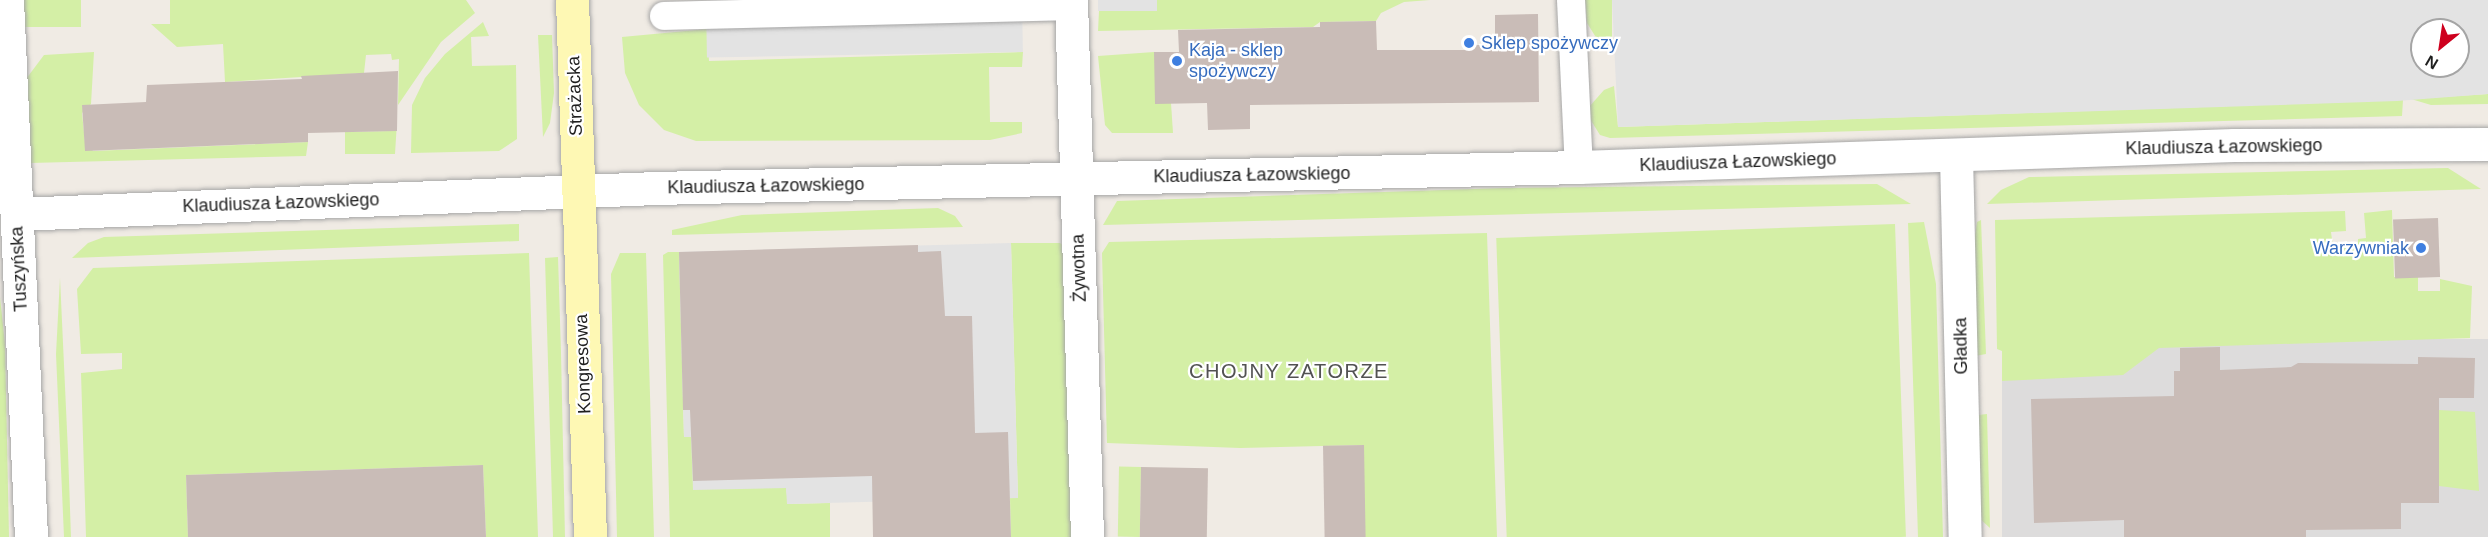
<!DOCTYPE html>
<html>
<head>
<meta charset="utf-8">
<style>
	body { margin:0 }
	#map { position:relative; width:2488px; height:537px; overflow:hidden; background:#f0ebe4; font-family:Helvetica,sans-serif }
	div>[style] { position:absolute }
	[style*='--x'] { left:calc(var(--x)*1px); top:calc(var(--y)*1px); width:calc(var(--w)*1px); rotate:calc(var(--a)*1deg) }
	.residential>* { inset:0; background:#dddcdc; transform-origin:0 0 }
	.grass>* { inset:0; background:#d4efa6; transform-origin:0 0 }
	.parking>* { inset:0; background:#e3e3e3; transform-origin:0 0 }
	.building>* { inset:0; background:#c9bcb7; transform-origin:0 0 }
	.roads { filter:drop-shadow(0 0 2px #a6a6a6) drop-shadow(0 0 2px #a6a6a6) }
	.lane>* { height:28px; margin:-14px; padding:0 14px; transform-origin:14px; border-radius:14px; background:#fff }
	.street>* { height:33px; margin:-16.5px; padding:0 16.5px; transform-origin:16.5px; border-radius:16.5px; background:#fff }
	.secondary>* { height:33px; margin:-16.5px; padding:0 16.5px; transform-origin:16.5px; border-radius:16.5px; background:#fef8b4 }
	.dots>* { width:16px; height:16px; translate:-50% -50%; box-sizing:border-box; border:3px solid #fff; border-radius:50% }
	span { translate:-50% -50%; white-space:nowrap; text-align:center; line-height:1.15; -webkit-text-stroke:4.5px #fff; paint-order:stroke }
	.shop-label { font-size:18px; color:#366cbe }
	.left { translate:0 -50%; text-align:left }
	.right { translate:-100% -50%; text-align:right }
	.street-label { font-size:18px; color:#1f1f1f }
	.neighbourhood-label { font-size:20px; color:#525252; letter-spacing:1.5px }
	.north { position:absolute; left:2410px; top:18px; width:60px; height:60px; box-sizing:border-box; background:#fff; border:2px solid #a5a5a5; border-radius:50%; rotate:210deg; font-size:16px; font-weight:700; line-height:24px; text-align:center; color:#1f1f1f }
	.north::after { content:''; display:block; margin:auto; width:21px; height:27px; background:#ce001e; clip-path:polygon(50% 0,100% 100%,50% 72%,0 100%) }
</style>
</head>
<body>
<div id="map">
	<div class="residential">
		<div style="left:2488px;top:339px;width:198px;height:486px;rotate:90deg"></div>
	</div>
	<div class="grass">
		<div style="left:20px;top:0;width:61px;height:27px"></div>
		<div style="clip-path:polygon(170px 0,466px 0,475px 13px,441px 42px,398px 105px,399px 59px,392px 60px,391px 54px,366px 55px,364px 73px,225px 82px,223px 44px,177px 47px,151px 24px,170px 24px)"></div>
		<div style="clip-path:polygon(1157px 0,1430px 0,1404px 2px,1381px 13px,1376px 21px,1320px 22px,1313px 27px,1098px 31px,1099px 11px,1157px 10px)"></div>
		<div style="clip-path:polygon(1585px 0,1612px 0,1612px 46px,1597px 39px,1587px 23px)"></div>
		<div style="clip-path:polygon(483px 22px,489px 36px,471px 37px,472px 66px,516px 65px,517px 139px,499px 151px,411px 153px,412px 105px,425px 78px,445px 54px)"></div>
		<div style="clip-path:polygon(707px 29px,709px 61px,1023px 52px,1022px 67px,989px 67px,990px 122px,1022px 122px,1022px 133px,990px 140px,696px 141px,664px 130px,639px 105px,625px 73px,622px 37px)"></div>
		<div style="clip-path:polygon(538px 35px,552px 35px,554px 93px,550px 123px,543px 137px)"></div>
		<div style="clip-path:polygon(94px 52px,91px 104px,82px 113px,85px 142px,93px 151px,308px 142px,306px 156px,30px 163px,23px 83px,44px 55px)"></div>
		<div style="clip-path:polygon(1154px 52px,1171px 103px,1173px 133px,1112px 133px,1105px 125px,1098px 56px)"></div>
		<div style="clip-path:polygon(1614px 86px,1618px 127px,2403px 100px,2402px 116px,1610px 138px,1600px 135px,1590px 119px,1589px 107px,1604px 90px)"></div>
		<div style="clip-path:polygon(2488px 94px,2488px 104px,2431px 105px,2411px 99px)"></div>
		<div style="clip-path:polygon(397px 122px,395px 154px,345px 154px,345px 132px,391px 131px)"></div>
		<div style="clip-path:polygon(2448px 168px,2481px 189px,1987px 204px,2001px 190px,2029px 177px)"></div>
		<div style="clip-path:polygon(1877px 184px,1911px 204px,1103px 225px,1117px 201px,1504px 188px)"></div>
		<div style="clip-path:polygon(938px 208px,955px 216px,963px 227px,672px 235px,672px 230px,742px 215px)"></div>
		<div style="clip-path:polygon(2392px 210px,2394px 277px,2418px 277px,2418px 291px,2440px 291px,2440px 279px,2472px 286px,2470px 338px,2159px 348px,2123px 375px,2002px 381px,2002px 351px,1997px 349px,1995px 220px,2345px 211px,2346px 231px,2331px 232px,2333px 247px,2358px 246px,2358px 239px,2366px 238px,2364px 213px)"></div>
		<div style="clip-path:polygon(1981px 220px,1986px 354px,1975px 356px,1974px 241px,1977px 222px)"></div>
		<div style="clip-path:polygon(1924px 222px,1936px 284px,1943px 537px,1918px 537px,1908px 223px)"></div>
		<div style="clip-path:polygon(519px 224px,519px 241px,72px 258px,88px 243px,104px 237px)"></div>
		<div style="left:1895px;top:224px;width:313px;height:399px;rotate:88deg"></div>
		<div style="clip-path:polygon(1487px 233px,1497px 537px,1365px 537px,1363px 445px,1240px 448px,1107px 443px,1102px 253px,1109px 242px)"></div>
		<div style="clip-path:polygon(1011px 243px,1060px 243px,1068px 249px,1072px 537px,1011px 537px,1010px 498px,1018px 498px)"></div>
		<div style="clip-path:polygon(668px 252px,679px 252px,684px 437px,691px 437px,786px 488px,788px 504px,830px 503px,830px 537px,670px 537px,663px 255px)"></div>
		<div style="clip-path:polygon(529px 253px,538px 537px,486px 537px,483px 465px,186px 475px,188px 537px,86px 537px,81px 373px,122px 369px,122px 353px,81px 354px,77px 289px,93px 268px)"></div>
		<div style="clip-path:polygon(620px 253px,646px 253px,654px 537px,617px 537px,611px 274px)"></div>
		<div style="clip-path:polygon(558px 257px,561px 353px,565px 537px,553px 537px,545px 258px)"></div>
		<div style="clip-path:polygon(60px 278px,68px 452px,71px 537px,64px 537px,56px 354px)"></div>
		<div style="clip-path:polygon(0 297px,5px 344px,9px 537px,0 537px)"></div>
		<div style="clip-path:polygon(2439px 410px,2475px 412px,2479px 491px,2439px 486px)"></div>
		<div style="clip-path:polygon(1987px 414px,1990px 528px,1980px 519px,1978px 415px)"></div>
		<div style="left:1141px;top:467px;width:70px;height:22px;rotate:91deg"></div>
	</div>
	<div class="parking">
		<div style="left:1022px;top:0;width:52px;height:316px;rotate:89deg"></div>
		<div style="left:1098px;top:0;width:59px;height:11px"></div>
		<div style="clip-path:polygon(evenodd,1612px 0,2488px 0,2488px 94px,2397px 101px,1618px 127px,1612px 0,2422px 30px,2458px 30px,2458px 66px,2422px 66px,2422px 30px)"></div>
		<div style="clip-path:polygon(1011px 243px,1018px 498px,787px 504px,786px 488px,693px 490px,691px 437px,684px 437px,679px 252px)"></div>
	</div>
	<div class="building">
		<div style="clip-path:polygon(1538px 14px,1539px 102px,1250px 105px,1250px 129px,1208px 130px,1207px 103px,1155px 104px,1154px 52px,1179px 52px,1178px 30px,1320px 27px,1320px 22px,1376px 21px,1377px 50px,1470px 50px,1470px 45px,1495px 45px,1495px 15px)"></div>
		<div style="clip-path:polygon(398px 71px,397px 131px,308px 133px,308px 142px,85px 151px,82px 105px,146px 102px,147px 85px,302px 79px,301px 76px)"></div>
		<div style="left:2438px;top:218px;width:59px;height:45px;rotate:88deg"></div>
		<div style="clip-path:polygon(918px 245px,918px 252px,941px 251px,945px 316px,972px 316px,975px 433px,1008px 432px,1011px 537px,873px 537px,872px 476px,693px 481px,690px 410px,683px 410px,679px 252px)"></div>
		<div style="clip-path:polygon(2220px 347px,2220px 370px,2291px 367px,2298px 363px,2418px 364px,2418px 357px,2475px 358px,2474px 398px,2439px 398px,2439px 503px,2401px 503px,2401px 529px,2306px 530px,2306px 537px,2124px 537px,2124px 520px,2034px 523px,2031px 399px,2174px 396px,2174px 371px,2180px 371px,2180px 348px)"></div>
		<div style="left:1364px;top:445px;width:92px;height:41px;rotate:89deg"></div>
		<div style="clip-path:polygon(483px 465px,486px 537px,188px 537px,186px 475px)"></div>
		<div style="left:1141px;top:467px;width:67px;height:70px;rotate:1deg"></div>
	</div>
	<div class="roads">
		<div class="lane">
			<div style="--x:1571;--y:0;--w:167;--a:87.3"></div>
			<div style="--x:664;--y:16;--w:407;--a:-1.4"></div>
		</div>
		<div class="street">
			<div style="--x:7;--y:0;--w:538;--a:87.44"></div>
			<div style="--x:1071;--y:0;--w:537;--a:88.29"></div>
			<div style="--x:1956;--y:155;--w:382;--a:88.7"></div>
			<div style="--x:17;--y:214;--w:639;--a:-2.33"></div>
			<div style="--x:655;--y:188;--w:924;--a:-1.3"></div>
			<div style="--x:1579;--y:167;--w:655;--a:-1.92"></div>
			<div style="--x:2234;--y:145;--w:254;--a:-0.2"></div>
		</div>
		<div class="secondary">
			<div style="--x:572;--y:0;--w:537;--a:88.08"></div>
		</div>
	</div>
	<div class="dots">
		<div style="left:1469px;top:43px;background:#3f7fe0"></div>
		<div style="left:1177px;top:61px;background:#3f7fe0"></div>
		<div style="left:2421px;top:248px;background:#3f7fe0"></div>
	</div>
	<div class="shop-label">
		<span class="left" style="left:1481px;top:43px">Sklep spożywczy</span>
		<span class="left" style="left:1189px;top:61px">Kaja - sklep<br>spożywczy</span>
		<span class="right" style="left:2409px;top:248px">Warzywniak</span>
	</div>
	<div class="street-label">
		<span style="left:575px;top:96px;rotate:-92deg">Strażacka</span>
		<span style="left:2224px;top:147px;rotate:-1deg">Klaudiusza Łazowskiego</span>
		<span style="left:1738px;top:162px;rotate:-2deg">Klaudiusza Łazowskiego</span>
		<span style="left:1252px;top:175px;rotate:-1deg">Klaudiusza Łazowskiego</span>
		<span style="left:766px;top:186px;rotate:-1deg">Klaudiusza Łazowskiego</span>
		<span style="left:281px;top:203px;rotate:-2deg">Klaudiusza Łazowskiego</span>
		<span style="left:1079px;top:268px;rotate:-92deg">Żywotna</span>
		<span style="left:19px;top:269px;rotate:-93deg">Tuszyńska</span>
		<span style="left:1961px;top:346px;rotate:-91deg">Gładka</span>
		<span style="left:583px;top:364px;rotate:-92deg">Kongresowa</span>
	</div>
	<div class="neighbourhood-label">
		<span style="left:1289px;top:371px">CHOJNY ZATORZE</span>
	</div>
	<div class="north">N</div>
</div>
</body>
</html>
